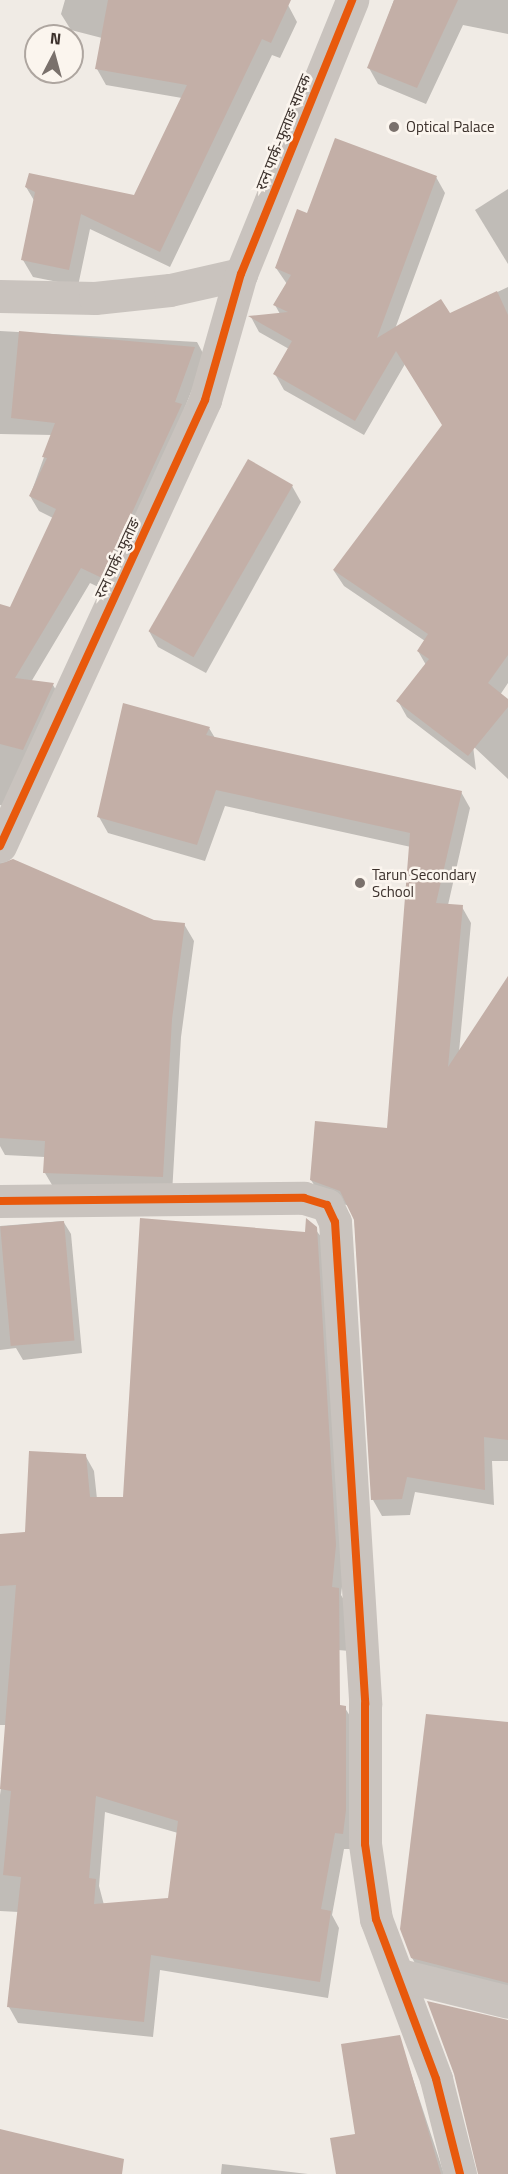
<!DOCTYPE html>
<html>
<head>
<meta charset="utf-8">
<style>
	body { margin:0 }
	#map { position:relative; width:508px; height:2174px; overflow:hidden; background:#f0ebe5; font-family:"Titillium Web","Noto Sans Devanagari",sans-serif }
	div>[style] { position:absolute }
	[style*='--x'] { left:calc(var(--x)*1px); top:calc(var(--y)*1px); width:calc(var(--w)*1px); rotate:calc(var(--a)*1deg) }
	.shadow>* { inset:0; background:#0003 }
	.building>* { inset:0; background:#c3afa7; transform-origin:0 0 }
	.minor>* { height:33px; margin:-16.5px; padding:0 16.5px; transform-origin:16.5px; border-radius:16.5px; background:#c9c3be }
	.tertiary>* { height:33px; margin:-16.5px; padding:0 16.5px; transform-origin:16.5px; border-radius:16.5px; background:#c9c3be }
	.cycleway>* { height:8px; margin:-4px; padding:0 4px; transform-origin:4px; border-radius:4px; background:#e8590c }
	.dots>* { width:16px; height:16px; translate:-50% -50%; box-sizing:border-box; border:3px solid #fbf5ee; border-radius:50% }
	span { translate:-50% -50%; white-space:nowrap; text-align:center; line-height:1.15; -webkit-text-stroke:5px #fbf5ee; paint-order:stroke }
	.poi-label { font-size:15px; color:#3b302b }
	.left { translate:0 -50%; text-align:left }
	.street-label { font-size:15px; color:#3b302b }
	.north { position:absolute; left:24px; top:24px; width:60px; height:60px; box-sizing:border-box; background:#fbf5ee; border:2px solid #aea6a0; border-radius:50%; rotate:6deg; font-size:16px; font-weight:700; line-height:24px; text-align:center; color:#3b302b }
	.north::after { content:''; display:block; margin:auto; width:21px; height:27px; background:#7a716c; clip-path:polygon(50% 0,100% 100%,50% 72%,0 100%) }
</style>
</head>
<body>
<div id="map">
	<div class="shadow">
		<div style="clip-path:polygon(65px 0,277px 0,288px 5px,297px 22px,280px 58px,272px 55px,170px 267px,90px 229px,78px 286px,33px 277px,23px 260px,35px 202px,26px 187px,135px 197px,182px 98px,106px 85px,97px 69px,102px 38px,71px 30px,61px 14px)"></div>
		<div style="clip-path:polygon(394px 0,508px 0,508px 34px,463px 25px,426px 104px,378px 84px,369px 68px)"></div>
		<div style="clip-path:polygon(436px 177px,445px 193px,395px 329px,449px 315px,508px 287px,508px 683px,500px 695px,508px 701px,508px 779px,473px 746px,476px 770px,407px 717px,398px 701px,426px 665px,418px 651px,425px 641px,344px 586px,334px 571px,443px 425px,405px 364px,364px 435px,284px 390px,275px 374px,289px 349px,259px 332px,251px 317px,280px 314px,275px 305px,287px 284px,276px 268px,308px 215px)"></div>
		<div style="clip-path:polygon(508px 189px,508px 264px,475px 210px)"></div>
		<div style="clip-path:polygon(0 331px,197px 342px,205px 357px,111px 593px,90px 583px,31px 682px,53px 685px,64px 704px,16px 809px,0 805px,0 606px,10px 609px,53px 518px,39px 511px,30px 496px,52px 435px,0 434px)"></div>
		<div style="clip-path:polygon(292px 486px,301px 502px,206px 673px,158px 647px,149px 631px)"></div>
		<div style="clip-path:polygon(209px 728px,215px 738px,461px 792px,470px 808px,448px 905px,462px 907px,471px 923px,459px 1052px,508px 978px,508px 1461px,492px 1461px,494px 1505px,415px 1492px,410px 1515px,382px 1516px,373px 1500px,354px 1214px,349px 1206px,321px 1196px,311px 1180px,388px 1130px,411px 847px,225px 806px,205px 861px,108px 833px,99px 817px)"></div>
		<div style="clip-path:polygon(13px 860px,153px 922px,184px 924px,194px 941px,181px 1037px,172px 1194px,55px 1190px,45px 1173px,45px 1157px,5px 1155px,0 1146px,0 863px)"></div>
		<div style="clip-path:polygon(evenodd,308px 1220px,322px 1238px,345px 1562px,341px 1595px,347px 1605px,350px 1651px,265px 1644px,260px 1698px,345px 1708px,355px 1724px,351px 1849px,344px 1849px,332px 1915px,339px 1928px,328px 1998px,160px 1970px,153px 2037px,18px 2023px,9px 2007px,19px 1912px,0 1911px,0 1795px,10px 1725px,0 1725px,0 1535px,27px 1534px,85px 1455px,94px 1471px,97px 1499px,124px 1498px,306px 1234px,308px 1220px,105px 1812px,178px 1833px,169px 1900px,104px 1905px,99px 1886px,105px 1812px)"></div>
		<div style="clip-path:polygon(63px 1221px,71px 1234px,82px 1353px,23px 1360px,16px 1348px,0 1350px,0 1226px)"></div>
		<div style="clip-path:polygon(508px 1724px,508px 1995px,421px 1973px,412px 1958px)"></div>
		<div style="clip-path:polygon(399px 2037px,444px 2174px,338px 2174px,357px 2135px)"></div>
		<div style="clip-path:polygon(222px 2164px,308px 2174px,221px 2174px)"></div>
	</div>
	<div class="building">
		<div style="clip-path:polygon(108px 0,291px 0,271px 43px,262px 39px,160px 252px,81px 214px,69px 270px,21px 260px,35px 192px,25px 187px,29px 173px,134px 195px,187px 85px,95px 69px)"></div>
		<div style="clip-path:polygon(394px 0,458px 0,417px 88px,367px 68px)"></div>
		<div style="clip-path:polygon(335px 138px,437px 176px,377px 338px,441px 299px,450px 313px,497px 291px,508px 315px,508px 655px,488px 683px,508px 699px,508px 707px,468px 756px,396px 701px,429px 659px,417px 651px,428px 634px,333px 570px,442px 425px,396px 351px,355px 421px,273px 374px,292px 341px,248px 316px,288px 312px,273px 305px,291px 275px,275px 268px,297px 209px,307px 213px)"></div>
		<div style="clip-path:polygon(19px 331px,195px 347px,175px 402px,182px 404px,102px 578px,81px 568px,15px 678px,54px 683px,23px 750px,0 744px,0 604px,10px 607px,56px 509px,29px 496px,47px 458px,42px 457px,55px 423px,11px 418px)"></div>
		<div style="left:248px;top:459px;width:52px;height:199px;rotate:30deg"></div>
		<div style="clip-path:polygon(123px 703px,210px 727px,206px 735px,462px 791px,436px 903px,463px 905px,448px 1067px,508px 976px,508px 1440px,484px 1437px,485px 1490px,407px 1477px,402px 1499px,371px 1500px,354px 1220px,340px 1191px,310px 1180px,315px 1121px,387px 1128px,410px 833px,216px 790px,197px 845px,97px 817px)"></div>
		<div style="clip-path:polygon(13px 859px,154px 920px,185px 923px,172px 1019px,163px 1177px,43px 1173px,45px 1141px,0 1138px,0 864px)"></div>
		<div style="clip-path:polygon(evenodd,140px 1218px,305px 1232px,306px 1218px,317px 1227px,336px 1545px,332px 1587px,339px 1588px,340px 1705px,346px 1706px,346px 1810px,343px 1834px,335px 1833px,321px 1909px,331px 1911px,320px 1982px,151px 1955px,144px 2022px,7px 2007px,21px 1877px,3px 1875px,11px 1791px,0 1789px,16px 1585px,0 1586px,0 1534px,25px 1532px,29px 1451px,86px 1454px,90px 1497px,123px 1497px,140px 1218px,96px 1796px,178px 1821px,168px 1898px,94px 1904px,96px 1879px,89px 1878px,96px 1796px)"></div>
		<div style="left:64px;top:1221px;width:120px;height:64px;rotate:85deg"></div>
		<div style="clip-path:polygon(426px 1714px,508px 1722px,508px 1983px,411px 1958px,400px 1929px)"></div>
		<div style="clip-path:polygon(427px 2001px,508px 2020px,508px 2174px,478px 2174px,454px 2074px)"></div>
		<div style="clip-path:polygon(400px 2035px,441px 2174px,336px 2174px,330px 2138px,355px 2134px,341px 2044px)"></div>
		<div style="clip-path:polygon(0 2129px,124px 2159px,122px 2174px,0 2174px)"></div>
	</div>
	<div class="minor">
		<div style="--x:0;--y:1201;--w:304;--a:-0.6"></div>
		<div style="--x:304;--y:1198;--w:24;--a:17"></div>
		<div style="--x:327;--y:1205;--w:19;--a:65"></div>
		<div style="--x:335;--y:1222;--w:483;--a:86.4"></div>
		<div style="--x:365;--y:1704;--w:140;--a:90"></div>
		<div style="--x:365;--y:1844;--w:76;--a:81.7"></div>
		<div style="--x:376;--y:1919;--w:171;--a:69.4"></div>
		<div style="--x:436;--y:2079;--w:98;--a:75.8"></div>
		<div style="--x:400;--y:1975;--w:111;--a:14"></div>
	</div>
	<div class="tertiary">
		<div style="--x:0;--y:296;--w:95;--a:1.2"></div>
		<div style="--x:95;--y:298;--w:75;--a:-6.1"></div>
		<div style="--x:170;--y:290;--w:73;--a:-12.7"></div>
		<div style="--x:0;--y:846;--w:491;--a:-65.3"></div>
		<div style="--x:205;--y:400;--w:131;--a:-74.1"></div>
		<div style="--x:241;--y:274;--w:296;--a:-67.9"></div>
	</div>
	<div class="cycleway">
		<div style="--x:0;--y:846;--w:491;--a:-65.3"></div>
		<div style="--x:205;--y:400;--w:131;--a:-74.1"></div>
		<div style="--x:241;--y:274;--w:296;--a:-67.9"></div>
		<div style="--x:0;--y:1201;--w:304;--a:-0.6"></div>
		<div style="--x:304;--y:1198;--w:24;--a:17"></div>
		<div style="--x:327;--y:1205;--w:19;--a:65"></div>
		<div style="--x:335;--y:1222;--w:483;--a:86.4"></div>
		<div style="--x:365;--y:1704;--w:140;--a:90"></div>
		<div style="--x:365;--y:1844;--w:76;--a:81.7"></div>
		<div style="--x:376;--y:1919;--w:171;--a:69.4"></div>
		<div style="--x:436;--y:2079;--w:98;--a:75.8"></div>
	</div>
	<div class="dots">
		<div style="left:394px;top:127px;background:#7a716c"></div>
		<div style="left:360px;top:883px;background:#7a716c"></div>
	</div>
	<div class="poi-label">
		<span class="left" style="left:406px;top:127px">Optical Palace</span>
		<span class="left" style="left:372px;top:883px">Tarun Secondary<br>School</span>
	</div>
	<div class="street-label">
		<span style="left:283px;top:132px;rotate:-68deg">रत्न पार्क-फुताङ सादक</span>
		<span style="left:117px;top:558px;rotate:-65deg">रत्न पार्क-फुताङ</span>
	</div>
	<div class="north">N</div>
</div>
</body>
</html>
